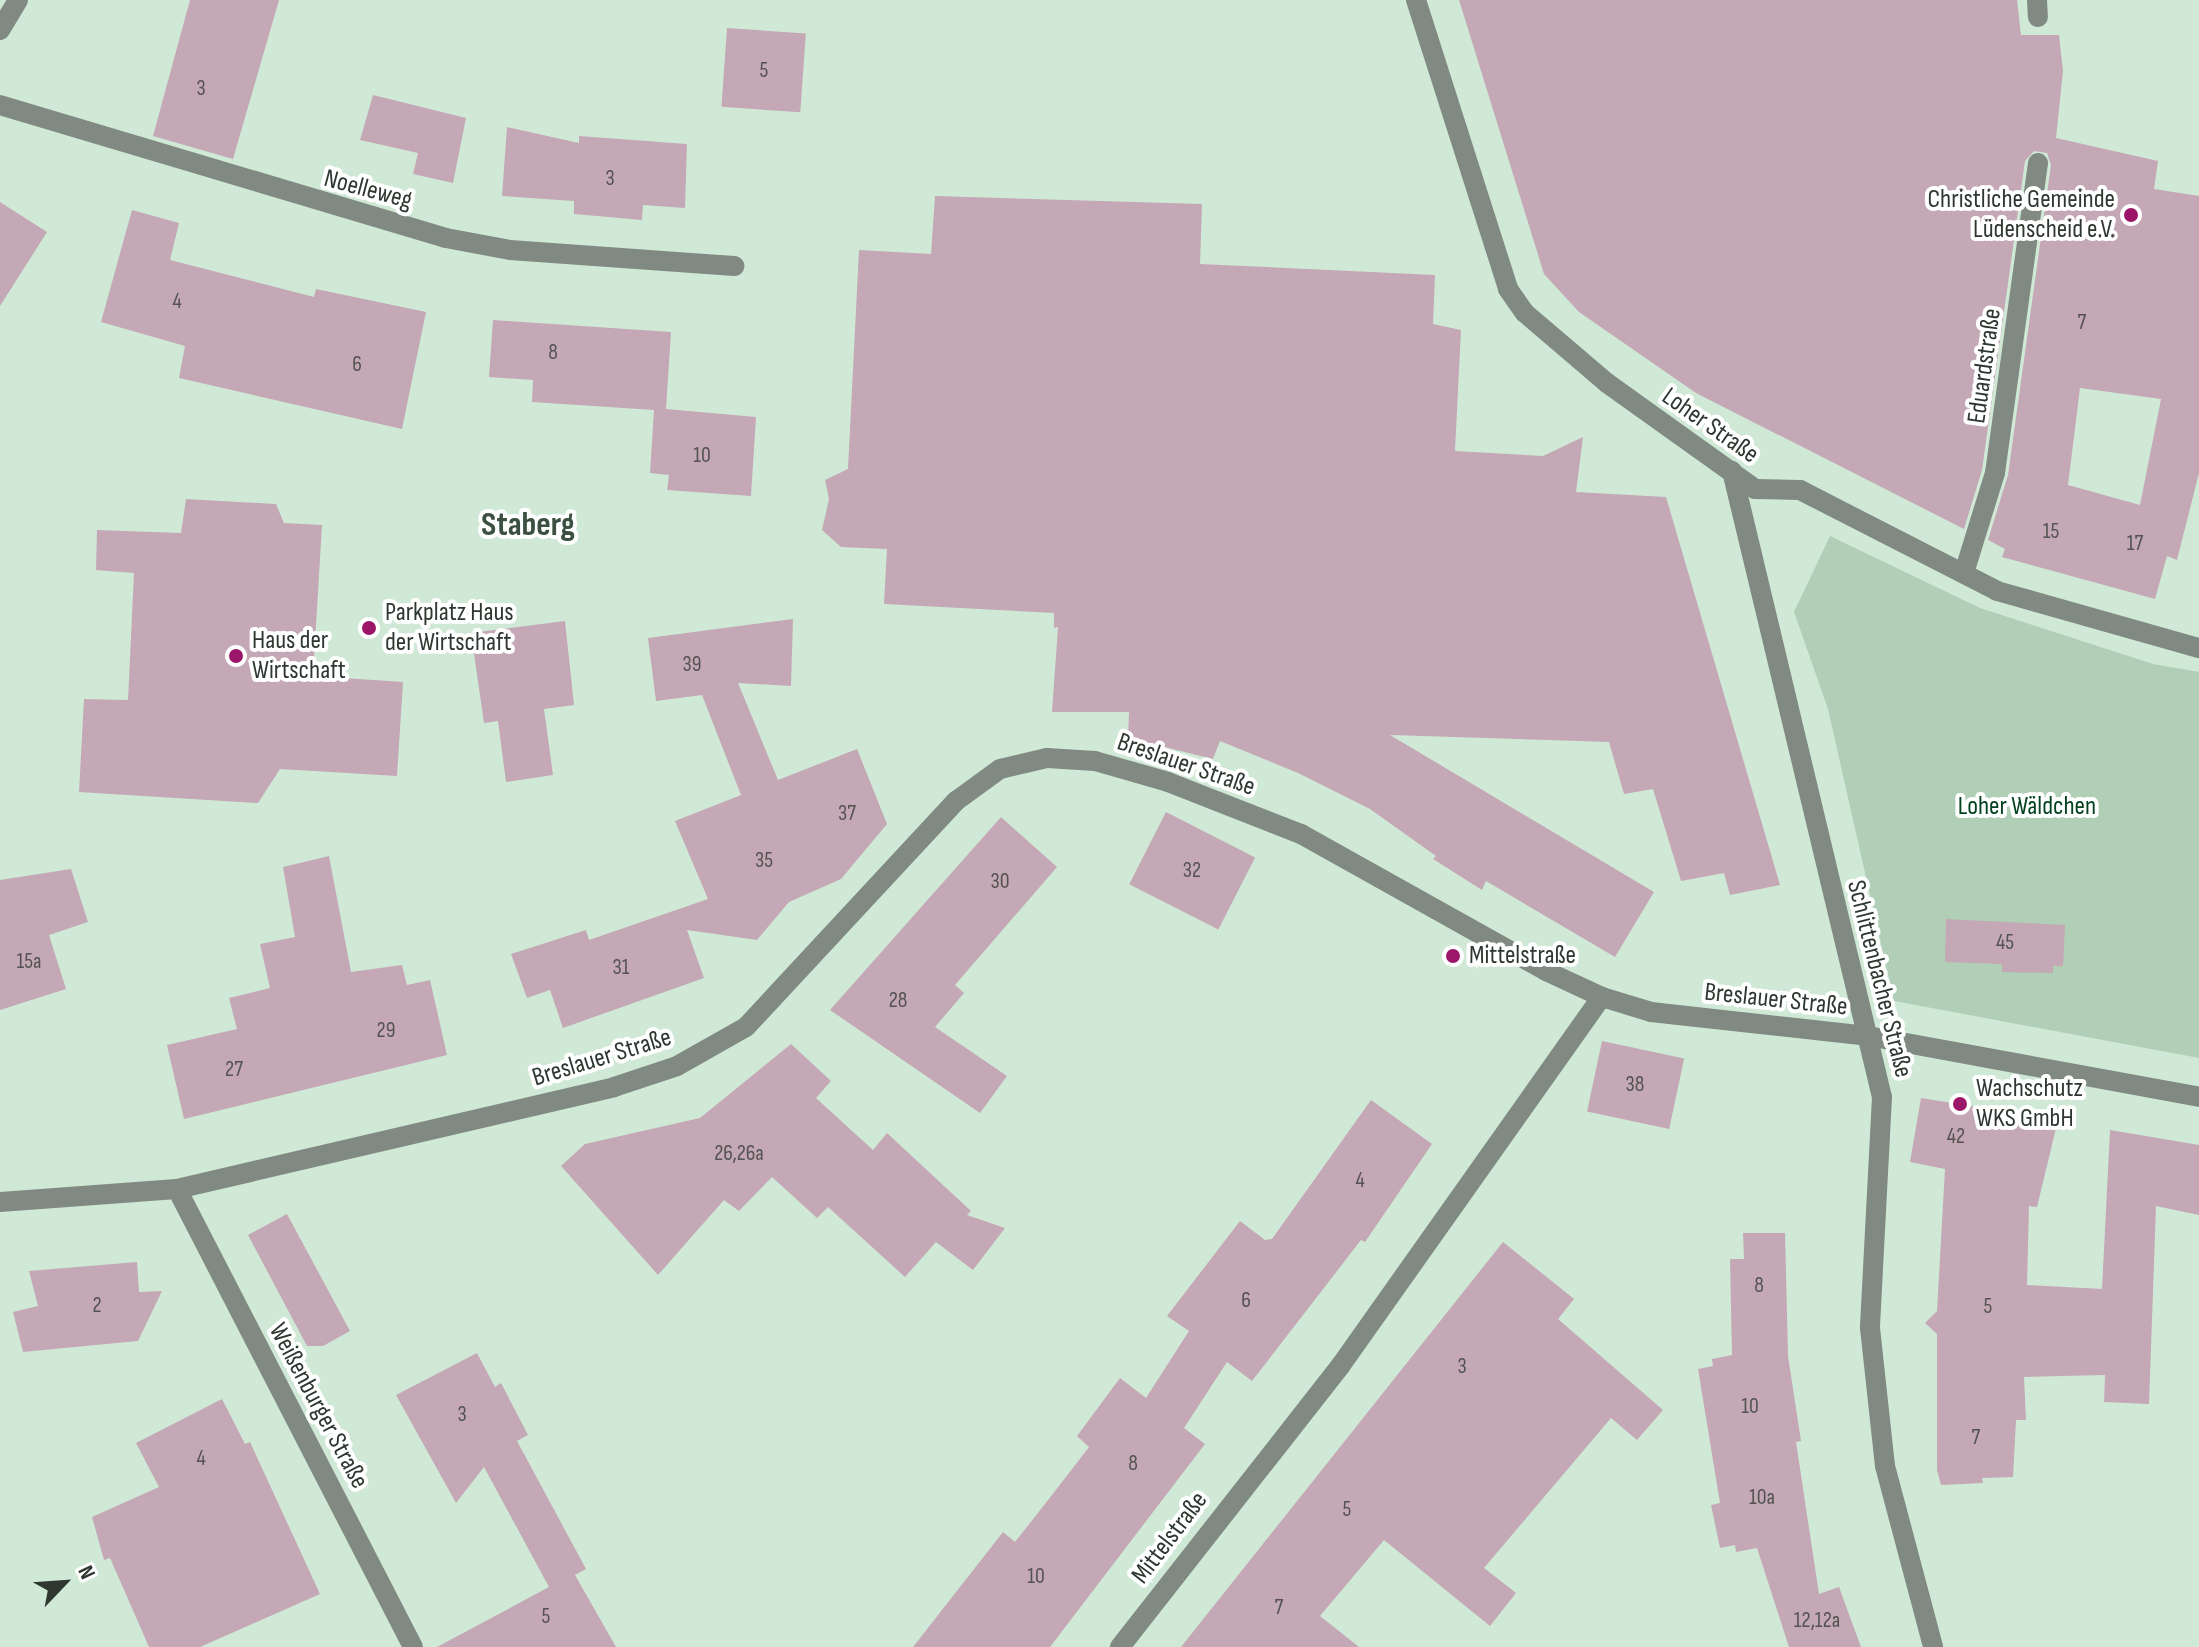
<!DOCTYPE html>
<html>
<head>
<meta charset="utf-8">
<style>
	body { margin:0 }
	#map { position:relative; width:2199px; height:1647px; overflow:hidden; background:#d0e9d6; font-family:"Sofia Sans Condensed",sans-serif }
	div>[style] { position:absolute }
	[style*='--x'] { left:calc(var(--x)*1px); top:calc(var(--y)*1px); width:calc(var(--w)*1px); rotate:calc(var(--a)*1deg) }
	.green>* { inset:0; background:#b1ceb7 }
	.building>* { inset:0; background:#c4a8b5; transform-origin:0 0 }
	.minor>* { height:20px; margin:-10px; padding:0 10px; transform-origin:10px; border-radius:10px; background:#808a82 }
	.dots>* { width:22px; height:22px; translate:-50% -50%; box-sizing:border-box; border:4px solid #fff; border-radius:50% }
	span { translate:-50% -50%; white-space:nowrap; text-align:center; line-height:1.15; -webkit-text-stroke:8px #fff; paint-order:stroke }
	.number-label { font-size:22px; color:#545351 }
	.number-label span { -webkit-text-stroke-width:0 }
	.street-label { font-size:26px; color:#2e3730 }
	.poi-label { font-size:26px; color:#2e3730 }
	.right { translate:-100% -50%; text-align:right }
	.left { translate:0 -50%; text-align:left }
	.park-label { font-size:26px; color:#02421f }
	.district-label { font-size:34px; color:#3b5040; font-weight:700 }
	.north { position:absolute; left:24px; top:1543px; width:80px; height:80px; -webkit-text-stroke:6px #fff; paint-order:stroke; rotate:65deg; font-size:22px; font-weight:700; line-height:32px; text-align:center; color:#2e3730 }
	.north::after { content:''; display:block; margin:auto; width:28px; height:36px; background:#2e3730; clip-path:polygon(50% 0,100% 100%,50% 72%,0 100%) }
</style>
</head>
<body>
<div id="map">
	<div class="green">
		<div style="clip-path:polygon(1830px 536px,1980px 608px,2153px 664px,2199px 672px,2199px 1058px,1894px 1001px,1828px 709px,1794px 612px)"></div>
	</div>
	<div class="building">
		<div style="clip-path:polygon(190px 0,279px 0,233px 159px,153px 136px)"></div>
		<div style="clip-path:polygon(evenodd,1459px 0,2017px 0,2021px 35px,2059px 35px,2063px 71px,2056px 138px,2158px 161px,2154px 189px,2199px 196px,2199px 473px,2177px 560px,2167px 556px,2155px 599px,2002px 557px,2005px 549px,1988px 540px,2008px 475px,2051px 165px,2047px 153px,2034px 151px,2025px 161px,1982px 470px,1964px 529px,1696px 393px,1579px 312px,1544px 274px,1459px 0,2080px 388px,2161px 399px,2140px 505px,2068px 485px,2080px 388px)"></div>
		<div style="left:727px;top:28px;width:79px;height:79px;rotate:4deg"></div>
		<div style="clip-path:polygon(373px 95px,466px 118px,453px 183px,413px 174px,418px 153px,360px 140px)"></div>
		<div style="clip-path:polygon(507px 127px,579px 143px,579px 136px,687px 144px,685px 208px,643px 205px,642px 220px,574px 214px,574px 201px,502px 196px)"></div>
		<div style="clip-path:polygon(935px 196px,1202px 204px,1200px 264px,1435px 275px,1433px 324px,1461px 330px,1455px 451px,1543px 456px,1583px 437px,1576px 492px,1666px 497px,1780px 885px,1730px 895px,1724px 873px,1681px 881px,1653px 789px,1624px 794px,1609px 742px,1390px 735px,1654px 892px,1615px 957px,1486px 881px,1482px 890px,1433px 859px,1436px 856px,1370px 809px,1298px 773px,1220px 741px,1213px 759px,1128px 738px,1129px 712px,1052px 712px,1058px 627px,1054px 628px,1054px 613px,884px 604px,887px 549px,841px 547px,822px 530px,829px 499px,825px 480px,848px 469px,859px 250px,931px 254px)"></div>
		<div style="clip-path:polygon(0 202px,47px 232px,0 306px)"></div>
		<div style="clip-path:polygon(132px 210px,179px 223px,170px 260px,314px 297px,316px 289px,426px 312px,402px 429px,179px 378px,185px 346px,101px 322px)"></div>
		<div style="clip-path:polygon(493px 320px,671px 332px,666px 409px,756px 417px,751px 496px,667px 490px,669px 475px,650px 473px,654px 410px,532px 402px,533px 380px,489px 377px)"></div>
		<div style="clip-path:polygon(186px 499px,276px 504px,284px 523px,322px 525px,313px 676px,403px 682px,397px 776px,280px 769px,258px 803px,79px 792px,84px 699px,128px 700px,134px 573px,96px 570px,97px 530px,181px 533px)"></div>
		<div style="clip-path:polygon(793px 619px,791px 686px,738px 683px,778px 780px,857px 749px,887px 824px,841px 879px,789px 902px,757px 940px,687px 930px,704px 978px,563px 1028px,550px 990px,527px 998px,511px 954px,586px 930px,589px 940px,708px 899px,675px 821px,741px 795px,702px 695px,656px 701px,648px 638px)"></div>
		<div style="clip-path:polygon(565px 621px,574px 705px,544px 709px,553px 775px,506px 782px,498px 721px,484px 723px,471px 633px)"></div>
		<div style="left:1166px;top:812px;width:100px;height:81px;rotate:27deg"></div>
		<div style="clip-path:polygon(1001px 817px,1057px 867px,955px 985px,964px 993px,935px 1027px,1007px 1076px,980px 1113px,830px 1010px)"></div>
		<div style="clip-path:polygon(329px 856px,351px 972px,402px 965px,407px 985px,430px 980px,447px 1055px,184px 1119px,167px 1045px,237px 1029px,229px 998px,270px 988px,260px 944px,295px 937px,283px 867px)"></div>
		<div style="clip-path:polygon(71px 869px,88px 922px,49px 935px,66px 989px,0 1010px,0 880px)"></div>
		<div style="clip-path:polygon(1946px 919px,2065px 925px,2063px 966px,2053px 966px,2053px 973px,2002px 972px,2002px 964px,1945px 962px)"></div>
		<div style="left:1602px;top:1041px;width:84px;height:72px;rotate:12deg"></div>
		<div style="clip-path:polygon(791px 1044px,831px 1081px,816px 1098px,873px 1150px,887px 1133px,971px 1211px,967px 1215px,1005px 1228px,973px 1270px,936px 1242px,905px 1277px,828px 1207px,817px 1218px,772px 1177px,739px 1211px,724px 1200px,658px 1275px,561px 1166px,585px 1144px,700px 1118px)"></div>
		<div style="clip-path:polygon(1921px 1098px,2058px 1120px,2037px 1207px,2029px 1206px,2027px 1285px,2102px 1289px,2110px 1130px,2199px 1145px,2199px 1215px,2156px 1206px,2149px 1404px,2104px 1402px,2105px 1375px,2024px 1377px,2026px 1420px,2016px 1420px,2013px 1477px,1982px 1478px,1983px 1483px,1941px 1485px,1937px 1470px,1937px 1334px,1925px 1323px,1937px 1311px,1945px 1169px,1910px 1162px)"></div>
		<div style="clip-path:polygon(1371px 1100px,1432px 1144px,1365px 1242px,1361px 1240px,1252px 1381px,1227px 1362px,1184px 1428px,1205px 1444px,1050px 1647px,913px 1647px,1003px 1532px,1015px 1542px,1052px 1495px,1089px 1447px,1077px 1436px,1120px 1378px,1146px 1398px,1189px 1331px,1167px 1316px,1240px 1221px,1265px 1240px,1272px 1239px)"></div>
		<div style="clip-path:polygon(287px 1214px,350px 1331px,323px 1346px,307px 1346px,248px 1235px)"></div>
		<div style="clip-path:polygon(1743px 1233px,1785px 1233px,1788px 1356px,1801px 1441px,1796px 1442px,1819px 1594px,1839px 1587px,1861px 1647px,1789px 1647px,1757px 1548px,1736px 1552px,1735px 1545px,1720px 1548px,1711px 1505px,1720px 1503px,1698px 1369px,1713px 1366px,1712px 1359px,1732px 1355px,1730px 1259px,1744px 1259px)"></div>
		<div style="clip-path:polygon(1503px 1242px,1574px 1299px,1558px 1319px,1663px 1410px,1637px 1440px,1611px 1418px,1484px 1568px,1516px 1593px,1490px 1626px,1384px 1540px,1320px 1616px,1359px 1647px,1181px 1647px)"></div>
		<div style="clip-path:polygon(137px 1262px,139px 1292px,162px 1291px,138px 1341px,23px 1352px,13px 1312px,38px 1306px,29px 1271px)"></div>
		<div style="clip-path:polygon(477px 1353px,495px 1387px,501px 1383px,528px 1435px,517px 1441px,586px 1569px,575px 1575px,616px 1647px,437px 1647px,549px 1587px,484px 1467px,456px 1503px,396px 1395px)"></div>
		<div style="clip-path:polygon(222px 1399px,245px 1444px,250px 1442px,320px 1594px,200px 1647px,149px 1647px,110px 1558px,104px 1560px,92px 1517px,159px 1487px,136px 1443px)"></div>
	</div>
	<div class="minor">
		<div style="--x:1416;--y:0;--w:303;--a:72.3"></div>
		<div style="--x:1508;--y:289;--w:29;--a:55"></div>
		<div style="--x:1525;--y:313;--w:108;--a:40.5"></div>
		<div style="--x:1607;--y:383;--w:182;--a:35.6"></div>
		<div style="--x:1755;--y:489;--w:45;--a:1.3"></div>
		<div style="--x:1800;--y:490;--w:221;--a:27.1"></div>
		<div style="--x:1997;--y:591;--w:210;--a:15.8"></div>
		<div style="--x:2037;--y:0;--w:17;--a:87"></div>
		<div style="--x:0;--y:30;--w:35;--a:-59"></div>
		<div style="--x:0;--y:105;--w:465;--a:16.6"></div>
		<div style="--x:446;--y:238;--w:65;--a:10.6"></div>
		<div style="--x:510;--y:250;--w:225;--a:4.1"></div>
		<div style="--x:1732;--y:471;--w:644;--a:76.53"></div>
		<div style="--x:1882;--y:1097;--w:231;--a:93"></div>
		<div style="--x:1870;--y:1328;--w:139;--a:83.8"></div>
		<div style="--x:1885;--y:1466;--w:187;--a:75.1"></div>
		<div style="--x:1964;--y:573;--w:105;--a:-72.8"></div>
		<div style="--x:1995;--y:473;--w:313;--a:-82.1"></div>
		<div style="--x:177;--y:1189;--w:515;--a:62.74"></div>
		<div style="--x:0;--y:1202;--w:177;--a:-4.2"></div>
		<div style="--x:177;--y:1189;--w:449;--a:-13.1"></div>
		<div style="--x:614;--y:1087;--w:66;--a:-18.4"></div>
		<div style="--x:677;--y:1066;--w:79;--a:-29.5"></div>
		<div style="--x:746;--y:1027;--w:309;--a:-47.1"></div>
		<div style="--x:956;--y:801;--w:54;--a:-36"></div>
		<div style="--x:1000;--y:769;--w:48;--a:-13.2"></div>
		<div style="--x:1047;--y:758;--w:48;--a:3.6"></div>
		<div style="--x:1095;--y:761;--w:76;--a:16"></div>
		<div style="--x:1168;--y:782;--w:143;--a:21.4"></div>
		<div style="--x:1301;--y:834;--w:281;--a:29.2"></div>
		<div style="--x:1546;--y:971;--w:62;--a:24.9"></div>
		<div style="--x:1602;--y:997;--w:51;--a:17"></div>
		<div style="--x:1651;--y:1012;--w:218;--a:6.3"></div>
		<div style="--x:1868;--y:1036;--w:337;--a:10.4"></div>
		<div style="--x:1120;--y:1647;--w:358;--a:-51.9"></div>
		<div style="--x:1341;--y:1365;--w:451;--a:-54.7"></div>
	</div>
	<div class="dots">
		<div style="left:2131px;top:215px;background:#9c1769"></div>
		<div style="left:369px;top:628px;background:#9c1769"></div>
		<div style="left:236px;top:656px;background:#9c1769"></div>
		<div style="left:1453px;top:956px;background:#9c1769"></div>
		<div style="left:1960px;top:1104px;background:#9c1769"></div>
	</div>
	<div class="number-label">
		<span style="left:764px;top:71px">5</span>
		<span style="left:201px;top:89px">3</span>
		<span style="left:610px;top:179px">3</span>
		<span style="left:177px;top:302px">4</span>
		<span style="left:2082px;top:323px">7</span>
		<span style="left:553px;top:353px">8</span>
		<span style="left:357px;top:365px">6</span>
		<span style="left:702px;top:456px">10</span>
		<span style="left:2051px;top:532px">15</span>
		<span style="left:2135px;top:544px">17</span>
		<span style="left:692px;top:665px">39</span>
		<span style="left:847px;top:814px">37</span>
		<span style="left:764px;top:861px">35</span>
		<span style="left:1192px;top:871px">32</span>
		<span style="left:1000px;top:882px">30</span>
		<span style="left:2005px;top:943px">45</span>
		<span style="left:29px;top:962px">15a</span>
		<span style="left:621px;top:968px">31</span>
		<span style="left:898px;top:1001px">28</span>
		<span style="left:386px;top:1031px">29</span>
		<span style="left:234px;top:1070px">27</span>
		<span style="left:1635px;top:1085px">38</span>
		<span style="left:1956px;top:1137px">42</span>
		<span style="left:739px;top:1154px">26,26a</span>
		<span style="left:1360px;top:1181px">4</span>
		<span style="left:1759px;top:1286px">8</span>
		<span style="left:1246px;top:1301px">6</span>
		<span style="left:97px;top:1306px">2</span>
		<span style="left:1988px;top:1307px">5</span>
		<span style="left:1462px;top:1367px">3</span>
		<span style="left:1750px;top:1407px">10</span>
		<span style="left:462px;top:1415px">3</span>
		<span style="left:1976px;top:1438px">7</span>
		<span style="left:201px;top:1459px">4</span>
		<span style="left:1133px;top:1464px">8</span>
		<span style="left:1762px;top:1498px">10a</span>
		<span style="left:1347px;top:1510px">5</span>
		<span style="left:1036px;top:1577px">10</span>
		<span style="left:1279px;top:1608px">7</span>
		<span style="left:546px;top:1617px">5</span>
		<span style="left:1817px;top:1621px">12,12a</span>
	</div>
	<div class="street-label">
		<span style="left:368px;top:190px;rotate:15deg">Noelleweg</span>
		<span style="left:1985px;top:366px;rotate:-82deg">Eduardstraße</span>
		<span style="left:1710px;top:426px;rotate:35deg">Loher Straße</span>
		<span style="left:1186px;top:765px;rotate:19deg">Breslauer Straße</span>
		<span style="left:1879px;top:979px;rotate:76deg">Schlittenbacher Straße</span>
		<span style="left:1776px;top:1000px;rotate:6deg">Breslauer Straße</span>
		<span style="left:602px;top:1058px;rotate:-17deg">Breslauer Straße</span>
		<span style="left:318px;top:1406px;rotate:62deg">Weißenburger Straße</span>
		<span style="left:1170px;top:1538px;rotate:-53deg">Mittelstraße</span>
	</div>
	<div class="poi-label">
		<span class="right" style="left:2115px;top:215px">Christliche Gemeinde<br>Lüdenscheid e.V.</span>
		<span class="left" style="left:385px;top:628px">Parkplatz Haus<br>der Wirtschaft</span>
		<span class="left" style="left:252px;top:656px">Haus der<br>Wirtschaft</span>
		<span class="left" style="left:1469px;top:956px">Mittelstraße</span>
		<span class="left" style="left:1976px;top:1104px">Wachschutz<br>WKS GmbH</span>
	</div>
	<div class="park-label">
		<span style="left:2027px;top:807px">Loher Wäldchen</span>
	</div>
	<div class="district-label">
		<span style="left:528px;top:525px">Staberg</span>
	</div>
	<div class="north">N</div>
</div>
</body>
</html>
